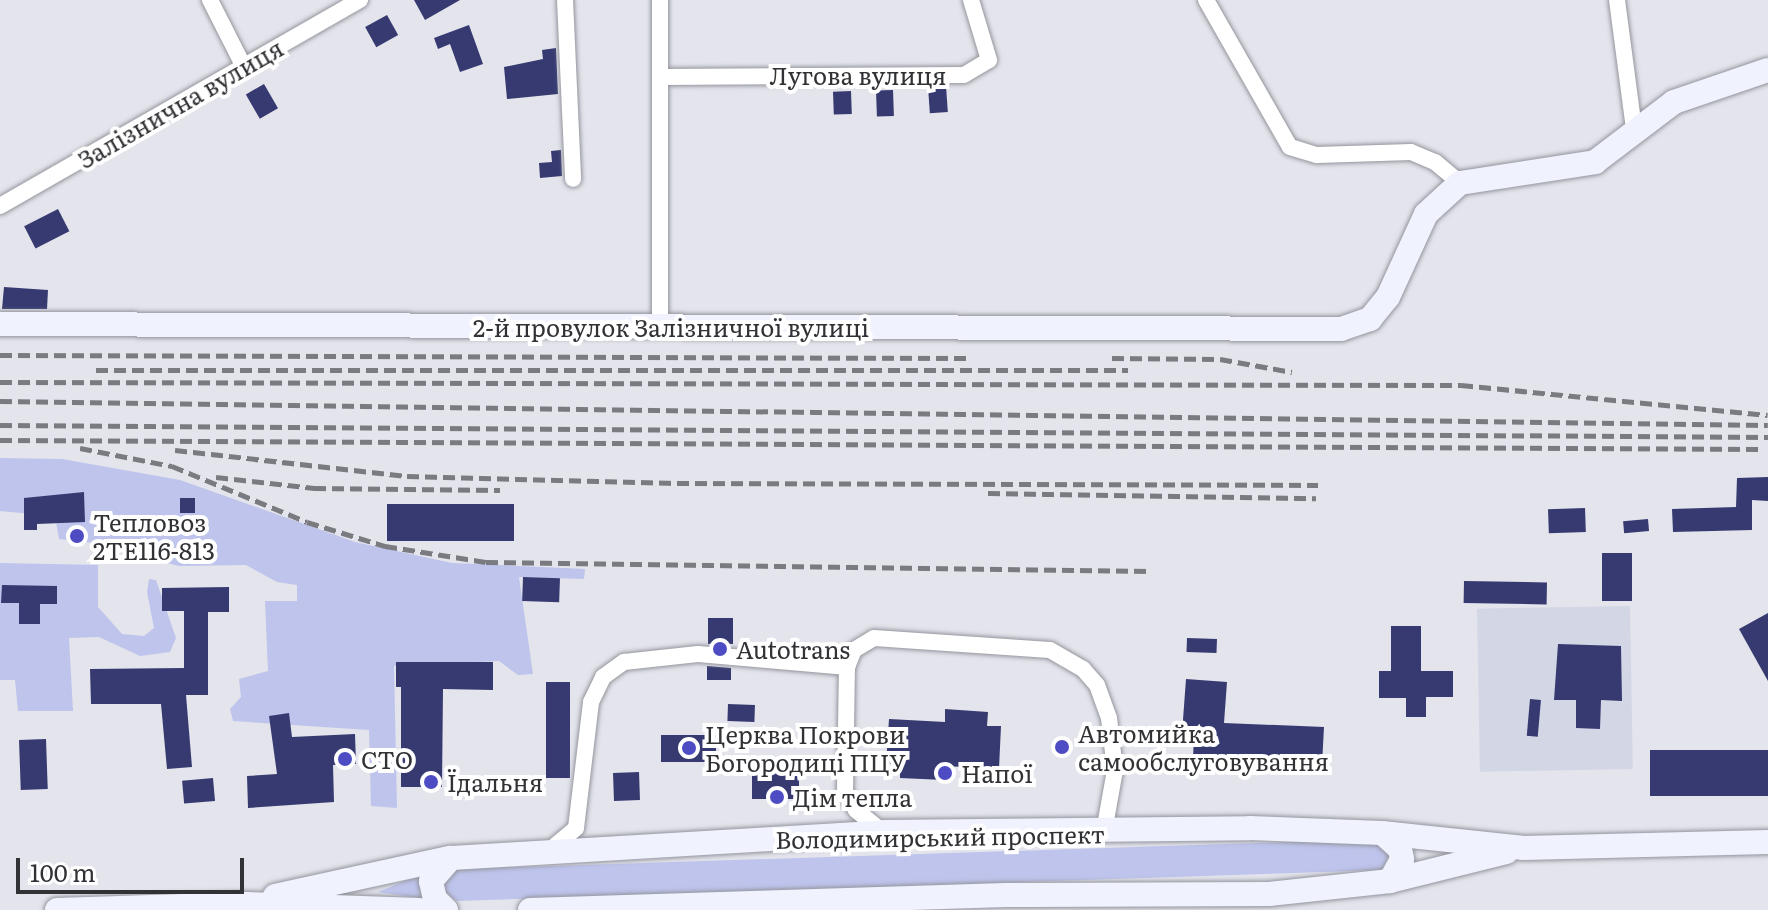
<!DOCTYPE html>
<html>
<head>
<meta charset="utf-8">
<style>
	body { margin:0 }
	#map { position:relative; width:1768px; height:910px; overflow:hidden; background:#e3e4ec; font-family:Literata,serif }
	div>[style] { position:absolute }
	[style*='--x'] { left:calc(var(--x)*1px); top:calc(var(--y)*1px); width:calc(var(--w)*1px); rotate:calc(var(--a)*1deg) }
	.built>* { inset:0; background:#d3d6e5; transform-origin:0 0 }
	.green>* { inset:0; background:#bec4ec }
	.building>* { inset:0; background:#363a70; transform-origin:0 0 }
	.roads { filter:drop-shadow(0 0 2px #94959d) drop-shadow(0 0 2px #94959d) }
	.street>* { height:16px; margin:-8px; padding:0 8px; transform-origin:8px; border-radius:8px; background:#fff }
	.secondary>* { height:24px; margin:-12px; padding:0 12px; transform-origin:12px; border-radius:12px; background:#f0f2fe }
	.rail>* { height:5px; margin-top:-2.5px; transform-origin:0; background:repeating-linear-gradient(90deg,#7a7b80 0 12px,transparent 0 18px) }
	.dots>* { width:22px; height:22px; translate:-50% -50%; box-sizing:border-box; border:4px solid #fff; border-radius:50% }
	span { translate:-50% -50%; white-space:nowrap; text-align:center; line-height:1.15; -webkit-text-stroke:8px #fff; paint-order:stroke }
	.street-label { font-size:24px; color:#313235 }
	.poi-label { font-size:24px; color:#313235 }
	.left { translate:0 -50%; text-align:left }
	.scale { position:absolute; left:16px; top:858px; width:228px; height:36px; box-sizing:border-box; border:4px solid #313235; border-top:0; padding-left:10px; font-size:24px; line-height:28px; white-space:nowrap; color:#313235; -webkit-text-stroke:6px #fff; paint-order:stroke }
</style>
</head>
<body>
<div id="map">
	<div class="built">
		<div style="left:1630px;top:606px;width:163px;height:153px;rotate:89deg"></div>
	</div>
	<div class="green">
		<div style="clip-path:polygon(0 458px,62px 459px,180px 480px,355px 542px,452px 563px,585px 569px,584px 579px,519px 577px,533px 674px,518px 675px,499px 661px,394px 666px,397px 808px,371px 806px,369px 730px,233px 721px,230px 709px,241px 697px,239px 679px,268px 671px,265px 601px,297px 601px,297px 585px,277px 582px,246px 565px,179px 566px,163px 562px,156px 550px,59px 539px,55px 516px,0 511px)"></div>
		<div style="clip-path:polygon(0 563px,98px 565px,98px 607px,122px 634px,144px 636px,154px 628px,147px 592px,149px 579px,156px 580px,176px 638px,170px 652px,140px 656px,99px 637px,69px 638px,73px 711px,18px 711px,15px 680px,0 680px)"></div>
		<div style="clip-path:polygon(1383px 839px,1393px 848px,1382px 870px,457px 901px,444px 892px,443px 882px,458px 869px)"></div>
		<div style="clip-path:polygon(424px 873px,425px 899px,378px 892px)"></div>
	</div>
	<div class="building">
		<div style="clip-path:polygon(414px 0,460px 0,425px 20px)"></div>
		<div style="left:387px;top:15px;width:23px;height:25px;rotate:61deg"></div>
		<div style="clip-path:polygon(469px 25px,483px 64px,460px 72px,450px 44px,438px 49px,434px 38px)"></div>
		<div style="clip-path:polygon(556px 48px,558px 94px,507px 99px,504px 67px,543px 59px,542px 50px)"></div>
		<div style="left:264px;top:84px;width:28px;height:21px;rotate:60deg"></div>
		<div style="left:946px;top:86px;width:26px;height:18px;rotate:86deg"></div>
		<div style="left:893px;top:90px;width:26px;height:17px;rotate:88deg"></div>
		<div style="left:851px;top:91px;width:23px;height:18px;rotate:88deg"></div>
		<div style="clip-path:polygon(561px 150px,562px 176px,540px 178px,539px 163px,552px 162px,551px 151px)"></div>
		<div style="left:58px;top:209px;width:25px;height:38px;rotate:63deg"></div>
		<div style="clip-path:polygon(4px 287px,48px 290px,47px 309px,2px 309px)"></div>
		<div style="clip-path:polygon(1768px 477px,1768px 501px,1752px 500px,1752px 530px,1673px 532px,1672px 509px,1736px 507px,1737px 478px)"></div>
		<div style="clip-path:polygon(84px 492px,85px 522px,37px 524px,37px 530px,24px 530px,24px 498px)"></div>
		<div style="left:180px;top:498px;width:15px;height:15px"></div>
		<div style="left:387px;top:504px;width:127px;height:37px"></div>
		<div style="left:1585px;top:508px;width:24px;height:37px;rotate:88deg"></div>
		<div style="left:1648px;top:519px;width:12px;height:25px;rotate:85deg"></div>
		<div style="left:1602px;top:553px;width:30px;height:48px"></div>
		<div style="left:523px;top:577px;width:37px;height:24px;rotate:2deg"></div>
		<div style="left:1464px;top:581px;width:83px;height:22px;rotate:1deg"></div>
		<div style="clip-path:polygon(2px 585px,57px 586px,57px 604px,40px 604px,40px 624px,19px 624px,19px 603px,1px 603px)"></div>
		<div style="clip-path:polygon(229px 587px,229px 612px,208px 612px,208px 695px,186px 695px,192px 767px,167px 769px,161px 704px,91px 704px,90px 669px,184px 668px,184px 611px,162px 611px,162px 588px)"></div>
		<div style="clip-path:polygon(1768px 613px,1768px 681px,1739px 629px)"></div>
		<div style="left:708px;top:618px;width:25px;height:26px"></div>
		<div style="clip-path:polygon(1391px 626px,1421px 626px,1421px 671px,1453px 671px,1453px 697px,1426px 697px,1426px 717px,1406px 717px,1406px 698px,1379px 698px,1379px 671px,1391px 671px)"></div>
		<div style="left:1187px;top:638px;width:30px;height:14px;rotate:2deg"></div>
		<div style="clip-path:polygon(1558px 644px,1621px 646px,1622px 701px,1601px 700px,1600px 729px,1576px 728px,1576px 700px,1554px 700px)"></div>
		<div style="clip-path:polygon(396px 662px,493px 662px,493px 690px,443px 689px,442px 787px,401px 787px,401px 687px,396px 687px)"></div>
		<div style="clip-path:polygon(707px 666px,731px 668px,731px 680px,707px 680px)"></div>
		<div style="clip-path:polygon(1186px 679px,1227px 682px,1224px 723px,1324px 727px,1322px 765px,1193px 759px,1194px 734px,1182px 733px)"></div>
		<div style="left:546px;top:682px;width:24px;height:96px"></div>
		<div style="left:1530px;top:699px;width:11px;height:37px;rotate:5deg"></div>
		<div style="left:728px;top:704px;width:27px;height:17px;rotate:2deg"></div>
		<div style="clip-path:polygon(945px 709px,988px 712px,987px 726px,1001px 726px,999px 769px,945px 766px,944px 780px,900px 778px,900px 764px,886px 764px,889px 719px,945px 722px)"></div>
		<div style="clip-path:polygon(289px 713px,292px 737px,355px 734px,356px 764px,333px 765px,334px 802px,248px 808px,247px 776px,277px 774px,269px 716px)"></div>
		<div style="clip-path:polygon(661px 735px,716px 735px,716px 755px,708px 755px,708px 762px,661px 762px)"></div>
		<div style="left:46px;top:739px;width:50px;height:27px;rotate:88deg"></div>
		<div style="left:1768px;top:750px;width:46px;height:118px;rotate:90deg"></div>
		<div style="left:752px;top:766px;width:47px;height:33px"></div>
		<div style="left:639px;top:772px;width:28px;height:26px;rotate:88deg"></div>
		<div style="left:213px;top:778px;width:23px;height:31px;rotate:85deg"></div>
	</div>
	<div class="roads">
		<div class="street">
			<div style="--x:210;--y:0;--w:73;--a:63.1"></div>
			<div style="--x:565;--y:0;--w:179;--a:87.4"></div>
			<div style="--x:660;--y:0;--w:327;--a:90"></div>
			<div style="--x:1206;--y:0;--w:169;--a:60.3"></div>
			<div style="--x:1290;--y:147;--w:28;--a:17"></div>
			<div style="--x:1317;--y:155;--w:94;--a:-1.8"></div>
			<div style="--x:1411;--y:152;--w:26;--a:23"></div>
			<div style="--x:1435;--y:162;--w:33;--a:40"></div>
			<div style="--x:1617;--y:0;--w:130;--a:82.5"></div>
			<div style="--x:660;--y:77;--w:304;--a:-0.4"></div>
			<div style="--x:964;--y:75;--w:29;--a:-31"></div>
			<div style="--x:989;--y:60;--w:63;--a:-106.7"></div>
			<div style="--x:0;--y:206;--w:415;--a:-29.8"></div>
			<div style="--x:883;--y:832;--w:35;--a:-141"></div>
			<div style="--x:856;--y:810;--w:21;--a:-121"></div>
			<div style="--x:845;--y:792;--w:125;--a:-89.1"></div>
			<div style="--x:847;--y:667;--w:18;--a:-68"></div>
			<div style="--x:854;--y:650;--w:23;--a:-31"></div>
			<div style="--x:874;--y:638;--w:176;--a:3.9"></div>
			<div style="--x:1050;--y:650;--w:38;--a:30"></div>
			<div style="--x:1083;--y:669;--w:21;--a:49"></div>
			<div style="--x:1097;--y:685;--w:35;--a:70"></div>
			<div style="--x:1109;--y:718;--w:52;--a:83.4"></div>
			<div style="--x:1115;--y:770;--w:63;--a:100.1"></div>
			<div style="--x:550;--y:850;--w:34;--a:-40"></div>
			<div style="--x:576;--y:828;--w:127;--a:-83.2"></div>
			<div style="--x:591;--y:702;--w:28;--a:-64"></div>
			<div style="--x:603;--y:677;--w:26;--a:-36"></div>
			<div style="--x:624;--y:662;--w:74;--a:-6.2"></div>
			<div style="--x:698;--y:654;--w:150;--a:5"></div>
		</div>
		<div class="secondary">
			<div style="--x:0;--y:324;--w:1341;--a:0.21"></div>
			<div style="--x:1341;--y:329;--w:31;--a:-19"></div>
			<div style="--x:1370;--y:319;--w:28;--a:-51"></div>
			<div style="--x:1388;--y:297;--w:91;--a:-65.4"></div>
			<div style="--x:1426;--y:214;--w:46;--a:-42.4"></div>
			<div style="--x:1460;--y:183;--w:137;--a:-8.8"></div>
			<div style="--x:1595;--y:162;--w:99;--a:-37.2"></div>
			<div style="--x:1674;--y:102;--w:99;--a:-18.8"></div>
			<div style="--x:1390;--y:881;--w:120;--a:-14"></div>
			<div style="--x:275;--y:896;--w:179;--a:-12.3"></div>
			<div style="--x:57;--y:910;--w:189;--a:-1.8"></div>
			<div style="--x:246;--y:904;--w:173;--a:2"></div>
			<div style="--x:446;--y:910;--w:16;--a:-135"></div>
			<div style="--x:435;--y:899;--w:18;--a:-103"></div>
			<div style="--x:431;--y:881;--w:30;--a:-49"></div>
			<div style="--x:451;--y:858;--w:433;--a:-3.4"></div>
			<div style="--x:883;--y:832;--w:367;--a:-0.6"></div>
			<div style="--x:1250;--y:828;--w:132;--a:2.2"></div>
			<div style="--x:1382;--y:833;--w:143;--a:6"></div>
			<div style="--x:1524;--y:848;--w:244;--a:-1.4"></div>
			<div style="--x:530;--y:910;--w:476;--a:-1.8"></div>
			<div style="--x:1006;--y:895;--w:263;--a:-0.2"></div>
			<div style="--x:1269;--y:894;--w:122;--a:-6.1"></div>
			<div style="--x:1390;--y:881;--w:25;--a:-61"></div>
			<div style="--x:1402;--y:859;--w:10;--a:-101"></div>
			<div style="--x:1400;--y:849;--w:24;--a:-138"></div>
		</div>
	</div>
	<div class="rail">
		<div style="--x:0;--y:355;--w:968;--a:0.18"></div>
		<div style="--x:1112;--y:358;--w:108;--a:0.5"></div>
		<div style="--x:1220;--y:359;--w:73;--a:10.2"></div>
		<div style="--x:96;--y:370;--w:1032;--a:0"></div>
		<div style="--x:0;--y:382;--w:1461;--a:0.12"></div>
		<div style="--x:1461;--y:385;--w:308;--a:5.6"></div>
		<div style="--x:0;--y:401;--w:1768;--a:0.78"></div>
		<div style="--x:0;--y:425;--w:1768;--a:0.39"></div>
		<div style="--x:0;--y:440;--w:1760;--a:0.29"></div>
		<div style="--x:80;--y:448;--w:94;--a:11.1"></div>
		<div style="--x:172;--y:466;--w:146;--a:22.5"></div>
		<div style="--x:307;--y:522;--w:82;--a:17.1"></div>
		<div style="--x:385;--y:546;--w:102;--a:9"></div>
		<div style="--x:486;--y:562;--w:665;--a:0.78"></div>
		<div style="--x:175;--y:450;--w:233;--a:6.4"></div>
		<div style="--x:407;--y:476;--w:270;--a:1.5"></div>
		<div style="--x:677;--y:483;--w:641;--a:0.18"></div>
		<div style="--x:216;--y:477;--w:99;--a:6.4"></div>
		<div style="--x:314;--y:488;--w:186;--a:0.6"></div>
		<div style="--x:988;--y:493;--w:328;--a:0.9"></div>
	</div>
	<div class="dots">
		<div style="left:77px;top:536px;background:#4e4cc2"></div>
		<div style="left:720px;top:649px;background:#4e4cc2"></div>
		<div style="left:1062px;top:747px;background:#4e4cc2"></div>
		<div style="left:689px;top:748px;background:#4e4cc2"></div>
		<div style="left:345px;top:759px;background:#4e4cc2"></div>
		<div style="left:945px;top:773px;background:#4e4cc2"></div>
		<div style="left:431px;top:782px;background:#4e4cc2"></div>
		<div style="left:777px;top:797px;background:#4e4cc2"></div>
	</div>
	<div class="street-label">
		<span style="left:858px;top:75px">Лугова вулиця</span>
		<span style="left:180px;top:103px;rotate:-30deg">Залізнична вулиця</span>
		<span style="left:671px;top:327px">2-й провулок Залізничної вулиці</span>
		<span style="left:940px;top:836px;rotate:-1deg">Володимирський проспект</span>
	</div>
	<div class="poi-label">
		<span class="left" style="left:93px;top:536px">Тепловоз<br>2ТЕ116-813</span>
		<span class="left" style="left:736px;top:649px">Autotrans</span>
		<span class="left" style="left:1078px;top:747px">Автомийка<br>самообслуговування</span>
		<span class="left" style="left:705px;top:748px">Церква Покрови<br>Богородиці ПЦУ</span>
		<span class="left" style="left:361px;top:759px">СТО</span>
		<span class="left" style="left:961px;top:773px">Напої</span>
		<span class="left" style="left:447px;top:782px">Їдальня</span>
		<span class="left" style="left:793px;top:797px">Дім тепла</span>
	</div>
	<div class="scale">100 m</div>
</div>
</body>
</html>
